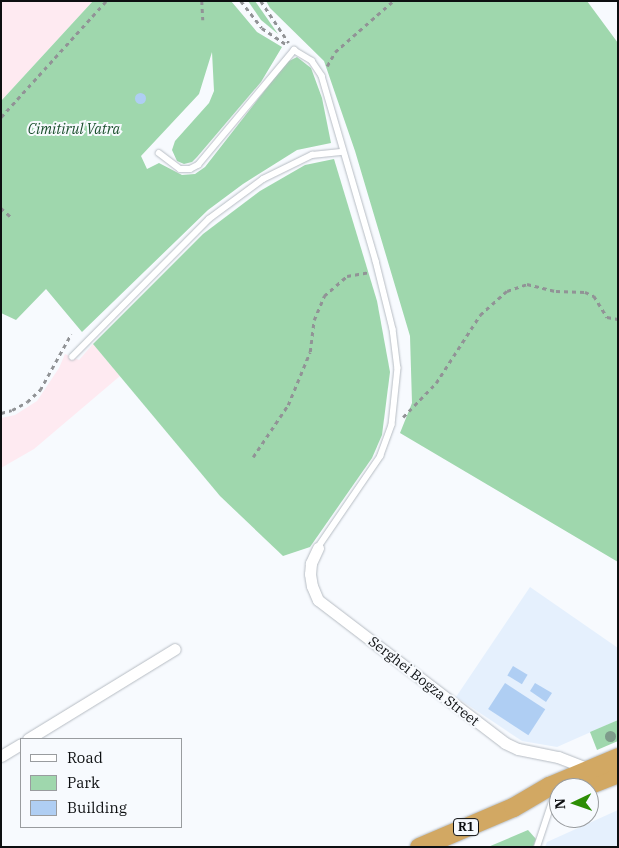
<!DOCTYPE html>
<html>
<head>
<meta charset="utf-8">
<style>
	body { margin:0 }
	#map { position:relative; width:619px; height:848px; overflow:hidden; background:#f7fafe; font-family:"IBM Plex Serif",serif }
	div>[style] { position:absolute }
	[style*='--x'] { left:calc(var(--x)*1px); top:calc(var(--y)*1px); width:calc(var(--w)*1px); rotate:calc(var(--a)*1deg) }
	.built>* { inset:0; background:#e5f0fd }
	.industrial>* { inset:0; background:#feeaf1 }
	.green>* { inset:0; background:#9fd7ad }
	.building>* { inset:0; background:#afcef3; transform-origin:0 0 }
	.round { border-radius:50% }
	.path>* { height:2.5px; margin-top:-1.25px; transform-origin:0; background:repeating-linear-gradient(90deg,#919396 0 4px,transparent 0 8px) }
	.roads { filter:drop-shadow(0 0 1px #b6bcc3) drop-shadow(0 0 1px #b6bcc3) }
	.service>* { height:5.5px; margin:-2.75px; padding:0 2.75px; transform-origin:2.75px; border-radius:2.75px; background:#fff }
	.minor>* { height:11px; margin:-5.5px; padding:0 5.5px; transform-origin:5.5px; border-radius:5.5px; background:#fff }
	.trunk>* { height:19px; margin:-9.5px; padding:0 9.5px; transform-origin:9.5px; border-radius:9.5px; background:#d2a863 }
	.trees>* { width:11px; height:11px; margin:-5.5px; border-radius:50%; background:#7e9c8b }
	span { translate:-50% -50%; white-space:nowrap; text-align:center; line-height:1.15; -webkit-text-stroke:4px #f7fafe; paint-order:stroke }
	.shield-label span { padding:1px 4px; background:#f7fafe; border:1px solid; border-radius:4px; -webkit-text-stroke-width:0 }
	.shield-label { font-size:12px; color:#0d0f11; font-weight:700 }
	.park-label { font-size:14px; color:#1b4f2d; font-style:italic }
	.street-label { font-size:14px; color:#0d0f11 }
	.frame { position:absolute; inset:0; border:2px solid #0d0f11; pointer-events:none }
	.legend { position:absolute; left:20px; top:738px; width:162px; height:90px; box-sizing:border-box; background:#f7fafe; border:1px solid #999c9f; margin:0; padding:6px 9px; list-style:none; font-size:15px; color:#0d0f11 }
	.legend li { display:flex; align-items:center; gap:10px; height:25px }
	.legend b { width:25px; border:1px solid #999c9f }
	.north { position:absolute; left:549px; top:778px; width:50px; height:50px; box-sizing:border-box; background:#f7fafe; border:1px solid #999c9f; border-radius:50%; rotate:267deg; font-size:14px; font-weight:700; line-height:20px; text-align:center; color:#0d0f11 }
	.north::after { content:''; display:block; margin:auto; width:18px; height:22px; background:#2d8e05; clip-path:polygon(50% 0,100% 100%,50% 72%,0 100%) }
</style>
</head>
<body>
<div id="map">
	<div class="built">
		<div style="clip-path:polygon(530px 587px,618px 648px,618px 720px,557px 747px,522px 741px,456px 697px)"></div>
		<div style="clip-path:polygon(618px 810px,618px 847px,545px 847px,547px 842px)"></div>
	</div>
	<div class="industrial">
		<div style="clip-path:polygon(1px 1px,93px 1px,1px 101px)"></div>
		<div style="clip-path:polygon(93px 344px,120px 376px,34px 449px,1px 468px,1px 418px,15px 415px,37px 401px,59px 368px,65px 354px,79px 360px)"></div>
	</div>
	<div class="green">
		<div style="clip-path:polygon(93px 1px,231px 1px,257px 32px,282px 47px,261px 82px,197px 157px,192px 162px,184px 164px,177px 161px,172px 150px,175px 141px,209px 103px,214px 91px,212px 52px,199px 94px,141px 156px,147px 169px,159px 163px,182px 175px,195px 174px,205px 167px,287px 62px,297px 57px,311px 68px,322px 98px,331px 143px,297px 150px,243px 184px,208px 210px,82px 332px,46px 289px,16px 320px,1px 313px,1px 101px)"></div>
		<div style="clip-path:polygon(248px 1px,255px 1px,278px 34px,261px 20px)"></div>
		<div style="clip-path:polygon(266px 1px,587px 1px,618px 43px,618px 562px,400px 433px,412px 403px,410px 336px,355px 151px,324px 61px,270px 8px)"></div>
		<div style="clip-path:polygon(334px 159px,377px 301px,390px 372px,382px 435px,372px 458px,310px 547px,283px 556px,220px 496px,93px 344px,203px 234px,260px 191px,305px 165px)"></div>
		<div style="clip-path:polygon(618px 720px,618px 741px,597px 750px,590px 732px)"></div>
		<div style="clip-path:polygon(528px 830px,536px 839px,533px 847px,488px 847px)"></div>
	</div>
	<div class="building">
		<div class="round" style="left:134.5px;top:92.5px;width:11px;height:11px"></div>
		<div style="left:513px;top:666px;width:17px;height:11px;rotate:31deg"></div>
		<div style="left:505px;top:683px;width:48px;height:31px;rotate:33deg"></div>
		<div style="clip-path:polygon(535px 683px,552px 693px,546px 702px,530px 691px)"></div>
	</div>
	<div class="path">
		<div style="--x:202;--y:1;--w:19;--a:87"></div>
		<div style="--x:241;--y:1;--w:34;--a:52"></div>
		<div style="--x:262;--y:28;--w:30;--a:34"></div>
		<div style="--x:261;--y:1;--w:50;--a:56.3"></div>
		<div style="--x:327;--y:66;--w:16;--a:-60"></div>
		<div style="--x:335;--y:52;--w:77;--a:-41.3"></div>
		<div style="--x:1;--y:117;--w:156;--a:-47.8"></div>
		<div style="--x:1;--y:208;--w:13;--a:42"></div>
		<div style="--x:1;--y:413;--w:11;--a:-15"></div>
		<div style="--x:12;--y:410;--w:17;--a:-28"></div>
		<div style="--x:27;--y:402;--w:18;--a:-43"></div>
		<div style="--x:40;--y:390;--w:64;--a:-61"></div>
		<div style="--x:403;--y:417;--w:47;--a:-45.9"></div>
		<div style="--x:436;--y:383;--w:81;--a:-57.1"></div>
		<div style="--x:480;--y:315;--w:36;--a:-42"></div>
		<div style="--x:507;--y:291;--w:21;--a:-19"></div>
		<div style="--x:527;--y:284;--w:30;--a:14"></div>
		<div style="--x:556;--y:291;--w:29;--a:2"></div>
		<div style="--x:585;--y:292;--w:10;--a:24"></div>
		<div style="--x:594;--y:296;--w:25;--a:58"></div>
		<div style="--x:607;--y:317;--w:11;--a:10"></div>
		<div style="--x:253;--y:457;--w:63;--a:-56.1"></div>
		<div style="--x:288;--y:405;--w:57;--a:-67.5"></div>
		<div style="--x:310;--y:352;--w:32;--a:-83"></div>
		<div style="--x:314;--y:320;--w:26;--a:-67"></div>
		<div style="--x:324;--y:296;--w:30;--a:-41"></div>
		<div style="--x:347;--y:276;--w:22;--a:-10"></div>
	</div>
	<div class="roads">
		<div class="service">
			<div style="--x:159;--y:153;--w:26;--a:37"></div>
			<div style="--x:180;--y:169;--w:10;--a:0"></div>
			<div style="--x:190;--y:169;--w:9;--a:-27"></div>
			<div style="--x:198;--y:165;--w:150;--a:-50.1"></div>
			<div style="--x:294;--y:50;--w:21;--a:31"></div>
			<div style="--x:312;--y:61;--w:18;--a:56"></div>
			<div style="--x:322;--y:76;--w:193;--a:73.7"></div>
			<div style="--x:376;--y:261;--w:70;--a:76"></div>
			<div style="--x:393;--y:329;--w:39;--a:83"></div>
			<div style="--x:398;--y:368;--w:57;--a:96"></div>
			<div style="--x:392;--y:425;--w:33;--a:110"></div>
			<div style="--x:381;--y:456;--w:112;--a:124.4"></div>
			<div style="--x:72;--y:357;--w:194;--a:-45.2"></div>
			<div style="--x:209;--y:219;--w:67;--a:-36.5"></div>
			<div style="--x:263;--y:179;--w:55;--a:-26.1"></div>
			<div style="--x:312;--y:155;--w:31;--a:-6"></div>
			<div style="--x:537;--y:847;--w:51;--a:-71.6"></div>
		</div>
		<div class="minor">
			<div style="--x:318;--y:548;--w:17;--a:115"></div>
			<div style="--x:311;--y:563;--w:11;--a:95"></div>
			<div style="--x:310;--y:574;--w:12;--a:81"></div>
			<div style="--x:312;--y:586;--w:15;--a:67"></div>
			<div style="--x:318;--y:600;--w:235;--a:37.4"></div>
			<div style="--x:505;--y:743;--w:14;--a:25"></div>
			<div style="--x:518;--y:749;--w:41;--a:11.3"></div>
			<div style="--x:558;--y:757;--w:33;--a:21"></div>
			<div style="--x:28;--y:739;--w:172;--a:-31.5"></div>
			<div style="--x:1;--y:756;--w:23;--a:-31"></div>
		</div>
		<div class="trunk">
			<div style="--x:580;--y:788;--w:41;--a:-21.5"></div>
			<div style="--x:419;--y:847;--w:102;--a:-23.1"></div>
			<div style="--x:513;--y:807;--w:42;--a:-30.3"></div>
			<div style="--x:549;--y:786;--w:75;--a:-22.8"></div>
		</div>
	</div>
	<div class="trees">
		<div style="left:610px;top:736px"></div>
	</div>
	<div class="shield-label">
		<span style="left:466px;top:827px">R1</span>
	</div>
	<div class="park-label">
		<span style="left:74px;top:129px">Cimitirul Vatra</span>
	</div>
	<div class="street-label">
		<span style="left:424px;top:681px;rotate:38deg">Serghei Bogza Street</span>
	</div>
	<div class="frame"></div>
	<ul class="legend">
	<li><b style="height:6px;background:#fff"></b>Road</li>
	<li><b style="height:14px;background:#9fd7ad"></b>Park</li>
	<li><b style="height:14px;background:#afcef3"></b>Building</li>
	</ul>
	<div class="north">N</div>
</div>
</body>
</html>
